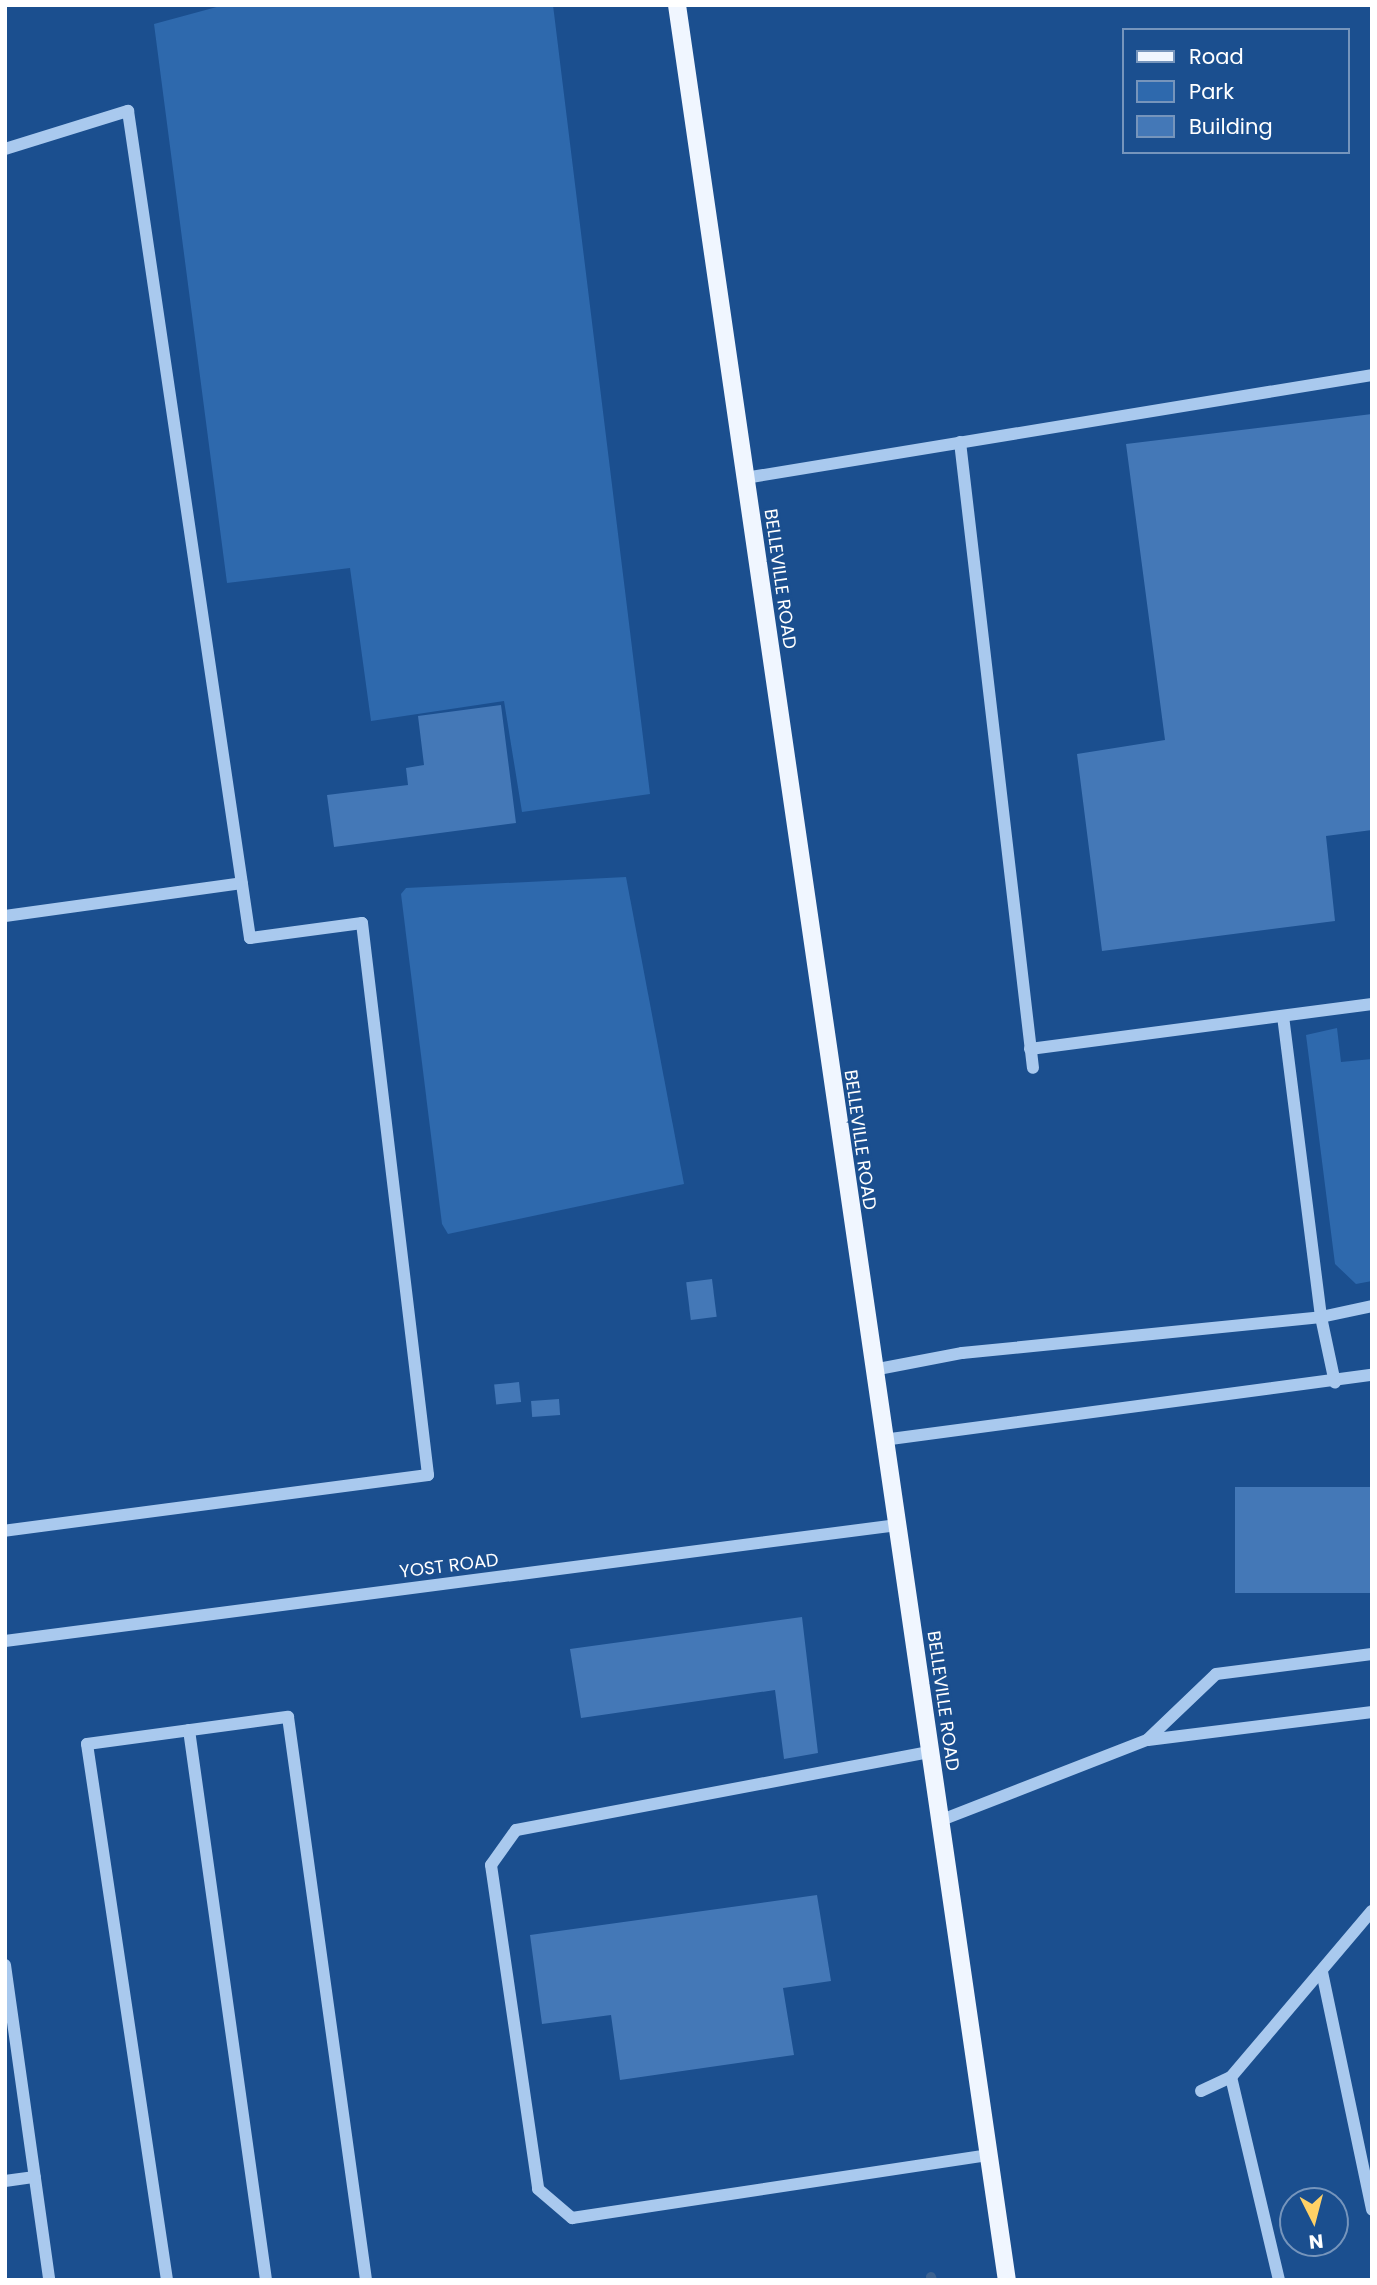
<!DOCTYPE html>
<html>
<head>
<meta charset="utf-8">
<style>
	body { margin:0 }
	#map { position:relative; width:1377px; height:2285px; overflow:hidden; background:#1b4f8f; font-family:Poppins,sans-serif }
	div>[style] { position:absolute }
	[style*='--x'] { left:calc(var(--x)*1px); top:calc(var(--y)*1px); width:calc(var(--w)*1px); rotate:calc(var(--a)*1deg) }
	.green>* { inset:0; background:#2e69ad }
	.stream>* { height:10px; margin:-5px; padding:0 5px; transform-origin:5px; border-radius:5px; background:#3c6290 }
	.building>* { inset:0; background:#4478b7; transform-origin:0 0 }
	.minor>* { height:12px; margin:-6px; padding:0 6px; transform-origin:6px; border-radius:6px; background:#a9c9ee }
	.major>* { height:18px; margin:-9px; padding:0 9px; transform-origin:9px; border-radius:9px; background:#f0f6ff }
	span { translate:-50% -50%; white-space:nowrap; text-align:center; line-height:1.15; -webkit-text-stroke:5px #1b4f8f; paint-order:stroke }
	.street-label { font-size:18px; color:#fff }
	.frame { position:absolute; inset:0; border:7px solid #fff; pointer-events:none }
	.legend { position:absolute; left:1122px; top:28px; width:228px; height:126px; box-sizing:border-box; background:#1b4f8f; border:2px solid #7695bc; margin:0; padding:9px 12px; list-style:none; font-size:21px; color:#fff }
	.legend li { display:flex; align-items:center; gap:14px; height:35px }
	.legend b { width:35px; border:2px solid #7695bc }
	.north { position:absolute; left:1279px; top:2187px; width:70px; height:70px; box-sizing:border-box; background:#1b4f8f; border:2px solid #7695bc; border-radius:50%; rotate:174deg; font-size:19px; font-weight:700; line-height:28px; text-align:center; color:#fff }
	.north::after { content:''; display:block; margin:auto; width:24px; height:32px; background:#ffd166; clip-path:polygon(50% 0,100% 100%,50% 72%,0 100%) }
</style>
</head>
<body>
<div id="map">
	<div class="green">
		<div style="clip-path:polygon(224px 5px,553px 5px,650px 794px,522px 812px,504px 701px,371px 721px,350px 568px,227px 583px,154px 24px)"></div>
		<div style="clip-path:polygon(626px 877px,684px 1184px,448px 1234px,442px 1224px,401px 894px,406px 888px)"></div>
		<div style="clip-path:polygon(1337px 1028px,1341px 1062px,1372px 1059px,1372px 1281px,1356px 1284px,1335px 1264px,1306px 1035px)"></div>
	</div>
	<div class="stream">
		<div style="--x:931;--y:2277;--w:3;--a:72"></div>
	</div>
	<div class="building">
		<div style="clip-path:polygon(1372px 414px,1372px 830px,1326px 836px,1335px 921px,1102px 951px,1077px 754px,1165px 740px,1126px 444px)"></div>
		<div style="clip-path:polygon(501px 705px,516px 823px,334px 847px,327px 795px,408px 785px,406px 768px,424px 765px,418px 716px)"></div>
		<div style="left:712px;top:1279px;width:38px;height:26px;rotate:83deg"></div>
		<div style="left:519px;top:1382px;width:20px;height:25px;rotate:84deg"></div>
		<div style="left:559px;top:1399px;width:16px;height:28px;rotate:86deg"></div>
		<div style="left:1372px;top:1487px;width:106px;height:137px;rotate:90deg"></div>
		<div style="clip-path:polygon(802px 1617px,818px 1753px,784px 1759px,775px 1690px,581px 1718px,570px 1649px)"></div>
		<div style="clip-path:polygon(817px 1895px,831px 1981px,783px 1988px,794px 2055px,620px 2080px,611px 2015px,542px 2024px,530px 1935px)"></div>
	</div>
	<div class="minor">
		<div style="--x:5;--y:149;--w:129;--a:-17.2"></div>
		<div style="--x:128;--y:111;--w:836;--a:81.61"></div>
		<div style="--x:250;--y:938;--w:113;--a:-7.6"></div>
		<div style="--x:362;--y:923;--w:556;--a:83.18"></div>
		<div style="--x:428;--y:1475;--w:427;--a:172.5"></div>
		<div style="--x:960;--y:442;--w:630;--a:83.35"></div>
		<div style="--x:745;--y:478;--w:635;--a:-9.33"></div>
		<div style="--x:5;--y:916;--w:239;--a:-7.9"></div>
		<div style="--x:1283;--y:1016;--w:303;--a:82.8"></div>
		<div style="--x:1321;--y:1317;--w:67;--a:78"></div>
		<div style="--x:1030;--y:1049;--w:345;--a:-7.5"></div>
		<div style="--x:873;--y:1370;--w:91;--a:-10.8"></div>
		<div style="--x:962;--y:1353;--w:361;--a:-5.7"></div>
		<div style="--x:1321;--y:1317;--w:52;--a:-12.2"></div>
		<div style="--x:883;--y:1440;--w:493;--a:-7.6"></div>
		<div style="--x:5;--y:1641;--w:900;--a:-7.41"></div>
		<div style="--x:189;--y:1730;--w:555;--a:82.03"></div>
		<div style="--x:1148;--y:1740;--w:226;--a:-7.1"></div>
		<div style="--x:929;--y:1752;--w:420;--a:169.3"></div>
		<div style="--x:516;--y:1830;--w:43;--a:125.5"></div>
		<div style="--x:491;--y:1865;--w:327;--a:81.7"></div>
		<div style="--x:538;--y:2189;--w:45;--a:40.5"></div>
		<div style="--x:572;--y:2218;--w:422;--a:-8.6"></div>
		<div style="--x:939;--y:1821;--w:223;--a:-21.3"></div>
		<div style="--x:1147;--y:1740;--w:95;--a:-43.7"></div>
		<div style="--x:1216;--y:1674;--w:157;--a:-7.3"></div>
		<div style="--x:5;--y:1965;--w:318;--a:82"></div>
		<div style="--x:1322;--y:1972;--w:243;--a:78.1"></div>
		<div style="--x:1231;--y:2077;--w:209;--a:76.7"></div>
		<div style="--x:1201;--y:2091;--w:33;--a:-25"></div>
		<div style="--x:1231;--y:2077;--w:218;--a:-49.7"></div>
		<div style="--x:5;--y:2181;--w:30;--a:-8"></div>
		<div style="--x:167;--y:2280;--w:542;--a:-98.49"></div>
		<div style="--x:87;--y:1744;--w:203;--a:-7.7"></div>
		<div style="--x:288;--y:1717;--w:568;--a:82.11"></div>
	</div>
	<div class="major">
		<div style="--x:677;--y:5;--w:2299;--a:81.75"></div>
	</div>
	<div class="street-label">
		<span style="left:780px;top:579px;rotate:82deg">BELLEVILLE ROAD</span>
		<span style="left:860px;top:1140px;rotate:82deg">BELLEVILLE ROAD</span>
		<span style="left:449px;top:1566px;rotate:-7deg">YOST ROAD</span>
		<span style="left:943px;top:1701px;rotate:82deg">BELLEVILLE ROAD</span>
	</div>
	<div class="frame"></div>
	<ul class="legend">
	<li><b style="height:9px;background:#f0f6ff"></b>Road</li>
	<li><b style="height:19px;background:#2e69ad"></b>Park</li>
	<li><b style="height:19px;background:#4478b7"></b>Building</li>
	</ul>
	<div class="north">N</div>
</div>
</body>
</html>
